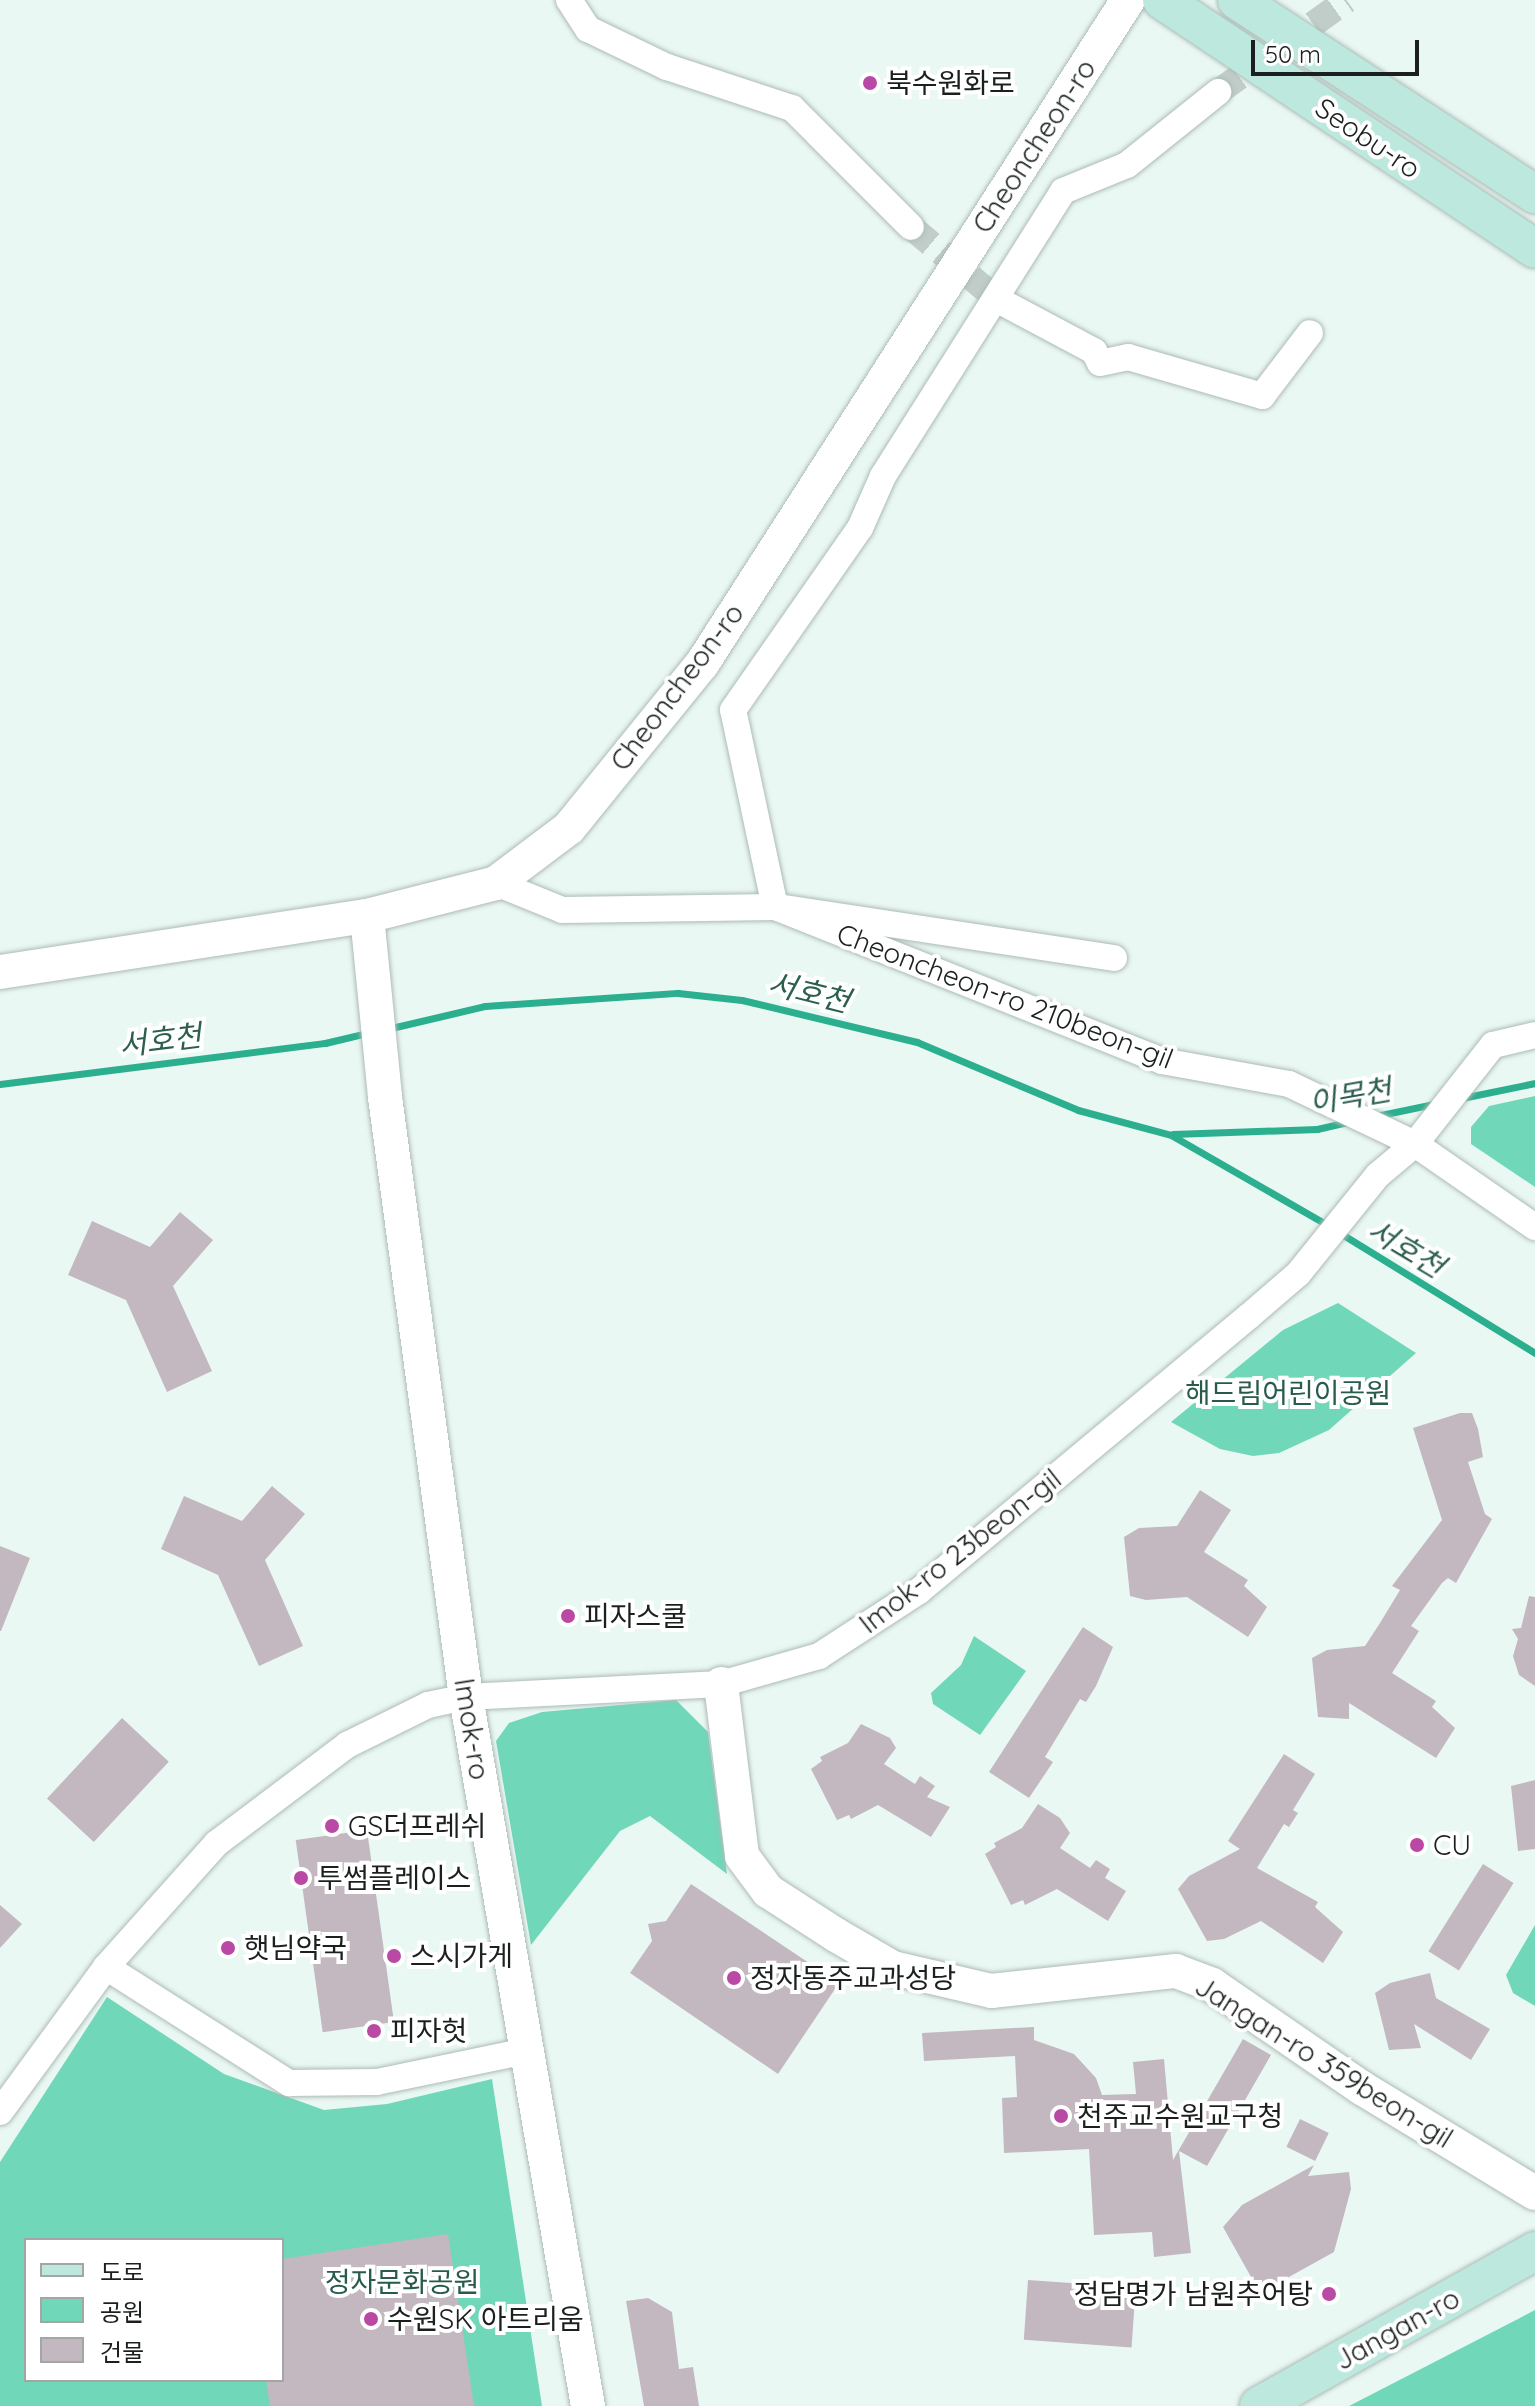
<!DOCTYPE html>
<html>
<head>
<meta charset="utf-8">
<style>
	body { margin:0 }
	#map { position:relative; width:1535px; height:2406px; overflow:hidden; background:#eaf8f3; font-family:Quicksand,"Noto Sans KR",sans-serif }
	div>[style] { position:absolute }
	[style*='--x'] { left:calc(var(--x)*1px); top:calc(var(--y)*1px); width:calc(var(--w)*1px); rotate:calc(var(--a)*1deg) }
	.green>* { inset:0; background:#70d7b9 }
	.stream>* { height:7px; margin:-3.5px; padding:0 3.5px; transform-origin:3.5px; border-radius:3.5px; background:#2baf8f }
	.building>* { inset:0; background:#c3b8c0; transform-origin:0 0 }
	.minor-tunnel>* { height:26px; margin-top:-13px; transform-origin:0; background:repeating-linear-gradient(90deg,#c1cdc8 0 26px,transparent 0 39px) }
	.roads { filter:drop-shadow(0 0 2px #adbbb6) drop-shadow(0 0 2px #adbbb6) }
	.minor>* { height:26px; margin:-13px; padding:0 13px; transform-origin:13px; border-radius:13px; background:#fff }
	.tertiary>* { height:34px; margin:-17px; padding:0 17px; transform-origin:17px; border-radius:17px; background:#fff }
	.secondary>* { height:38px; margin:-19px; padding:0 19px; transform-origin:19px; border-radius:19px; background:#bce8de }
	.dots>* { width:22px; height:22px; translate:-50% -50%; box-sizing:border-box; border:4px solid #fff; border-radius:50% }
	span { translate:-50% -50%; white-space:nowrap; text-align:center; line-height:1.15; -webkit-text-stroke:8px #fff; paint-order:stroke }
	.poi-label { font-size:28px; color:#1b201e }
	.left { translate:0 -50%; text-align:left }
	.right { translate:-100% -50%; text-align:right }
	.street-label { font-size:28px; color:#1b201e }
	.park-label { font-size:28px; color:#285b4c }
	.water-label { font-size:30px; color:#2d5f51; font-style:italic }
	.legend { position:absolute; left:24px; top:2238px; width:260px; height:144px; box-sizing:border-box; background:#fff; border:2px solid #a4a6a5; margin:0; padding:10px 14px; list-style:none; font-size:24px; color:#1b201e }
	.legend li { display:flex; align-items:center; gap:16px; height:40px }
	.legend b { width:40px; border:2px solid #a4a6a5 }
	.scale { position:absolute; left:1251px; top:40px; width:168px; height:36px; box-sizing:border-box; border:4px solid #1b201e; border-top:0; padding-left:10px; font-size:24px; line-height:28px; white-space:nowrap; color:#1b201e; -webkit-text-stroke:6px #fff; paint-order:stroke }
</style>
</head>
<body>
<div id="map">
	<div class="green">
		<div style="clip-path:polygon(1535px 1096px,1535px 1187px,1471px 1144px,1471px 1127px,1489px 1106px)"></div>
		<div style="clip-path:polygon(1338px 1303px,1416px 1353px,1329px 1430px,1279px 1453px,1253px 1456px,1220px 1449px,1171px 1422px,1283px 1330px)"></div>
		<div style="clip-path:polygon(974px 1636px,1026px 1671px,980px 1735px,933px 1704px,931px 1693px,961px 1665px)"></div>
		<div style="clip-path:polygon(676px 1700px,708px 1732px,727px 1874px,650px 1816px,620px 1831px,531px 1945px,496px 1741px,509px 1723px,542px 1712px)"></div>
		<div style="clip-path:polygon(1535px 1925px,1535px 2006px,1513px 1993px,1506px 1975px)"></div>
		<div style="clip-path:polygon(evenodd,107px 1997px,224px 2074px,324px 2110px,387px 2104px,492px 2079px,542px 2406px,0 2406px,0 2162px,107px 1997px,26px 2240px,282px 2240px,282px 2380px,26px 2380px,26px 2240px)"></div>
		<div style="clip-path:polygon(1535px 2310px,1535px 2406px,1349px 2406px,1518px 2319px)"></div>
	</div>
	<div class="stream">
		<div style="--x:387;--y:1029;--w:101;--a:-13.2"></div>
		<div style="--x:485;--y:1006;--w:193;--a:-3.9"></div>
		<div style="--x:678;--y:993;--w:64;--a:6.2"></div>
		<div style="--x:742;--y:1000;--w:180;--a:13.5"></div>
		<div style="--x:917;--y:1042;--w:175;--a:22.9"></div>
		<div style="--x:1078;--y:1110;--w:96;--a:15"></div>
		<div style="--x:1171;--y:1135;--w:182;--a:29.9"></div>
		<div style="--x:0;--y:1084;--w:328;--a:-7.2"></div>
		<div style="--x:325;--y:1043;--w:47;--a:-13.4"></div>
		<div style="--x:1462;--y:1098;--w:75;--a:-11.6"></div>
		<div style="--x:1376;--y:1116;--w:63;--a:-11.8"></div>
		<div style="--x:1173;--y:1134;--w:144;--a:-2"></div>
		<div style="--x:1317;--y:1129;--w:32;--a:-13"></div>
		<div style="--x:1340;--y:1233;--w:229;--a:31.6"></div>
	</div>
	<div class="building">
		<div style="clip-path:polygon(180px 1212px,213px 1240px,173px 1286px,212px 1371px,167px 1392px,126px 1300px,68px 1275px,92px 1221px,150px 1247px)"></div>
		<div style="clip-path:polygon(1460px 1413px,1472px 1413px,1478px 1429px,1483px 1457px,1468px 1462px,1485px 1514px,1492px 1519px,1456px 1583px,1448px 1578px,1442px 1583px,1411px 1626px,1419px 1631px,1392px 1673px,1436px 1701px,1432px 1707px,1455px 1728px,1436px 1758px,1349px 1703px,1349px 1719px,1318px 1717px,1312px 1658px,1327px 1650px,1365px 1646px,1380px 1623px,1400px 1590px,1392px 1586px,1442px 1520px,1413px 1428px)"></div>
		<div style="clip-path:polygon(272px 1486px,305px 1514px,265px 1560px,303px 1646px,259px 1666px,218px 1575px,161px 1549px,184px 1496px,242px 1521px)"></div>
		<div style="clip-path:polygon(1200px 1490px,1231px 1510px,1204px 1552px,1248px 1580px,1244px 1586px,1267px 1607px,1248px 1637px,1187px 1597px,1146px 1600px,1130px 1596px,1124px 1537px,1139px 1528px,1177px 1526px)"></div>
		<div style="clip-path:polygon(0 1546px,30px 1558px,1px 1631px,0 1631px)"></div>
		<div style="clip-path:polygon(1529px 1596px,1535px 1597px,1535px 1686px,1519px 1675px,1513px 1656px,1518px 1639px,1512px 1629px,1521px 1628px)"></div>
		<div style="clip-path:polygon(1083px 1627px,1113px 1647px,1096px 1686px,1086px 1702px,1080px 1699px,1045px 1757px,1053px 1762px,1029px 1798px,989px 1772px)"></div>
		<div style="left:122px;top:1718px;width:64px;height:110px;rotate:43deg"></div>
		<div style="clip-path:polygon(861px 1724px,890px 1738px,896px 1748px,884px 1764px,915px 1784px,920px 1776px,935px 1786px,927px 1797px,950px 1807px,931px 1837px,878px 1805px,851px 1819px,849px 1815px,837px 1820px,811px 1769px,822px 1761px,820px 1757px,848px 1743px)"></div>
		<div style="clip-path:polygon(1284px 1754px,1315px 1774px,1293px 1810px,1298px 1813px,1289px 1827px,1284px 1824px,1257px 1868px,1318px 1902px,1315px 1907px,1343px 1932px,1323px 1963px,1261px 1921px,1224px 1939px,1207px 1941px,1178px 1889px,1189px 1876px,1240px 1849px,1228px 1841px)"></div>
		<div style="clip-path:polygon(1535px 1780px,1535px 1849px,1518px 1851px,1511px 1786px)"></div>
		<div style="clip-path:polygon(1038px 1804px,1060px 1818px,1070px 1833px,1060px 1848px,1090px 1868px,1096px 1860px,1110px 1869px,1105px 1878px,1126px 1891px,1108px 1921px,1057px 1889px,1025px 1905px,1023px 1900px,1011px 1905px,985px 1854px,996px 1847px,994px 1843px,1022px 1828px)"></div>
		<div style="left:367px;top:1830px;width:194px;height:72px;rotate:82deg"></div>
		<div style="left:1483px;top:1864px;width:36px;height:103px;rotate:32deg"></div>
		<div style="clip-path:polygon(691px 1884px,839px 1983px,778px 2074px,630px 1973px,652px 1941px,648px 1924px,666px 1921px)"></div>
		<div style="clip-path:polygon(0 1905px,22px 1924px,0 1948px)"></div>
		<div style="clip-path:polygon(1430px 1973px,1436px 1998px,1490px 2029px,1471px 2060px,1414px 2024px,1421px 2048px,1389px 2050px,1375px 1993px,1390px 1983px)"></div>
		<div style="clip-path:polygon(1034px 2027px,1034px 2040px,1074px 2054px,1096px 2078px,1102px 2095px,1136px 2094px,1133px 2062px,1164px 2059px,1173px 2160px,1243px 2039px,1271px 2055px,1207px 2166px,1179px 2151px,1191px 2253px,1154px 2257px,1152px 2232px,1094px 2235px,1089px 2149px,1004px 2153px,1002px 2098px,1017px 2097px,1015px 2056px,924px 2061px,922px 2033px)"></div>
		<div style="left:1300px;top:2119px;width:32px;height:31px;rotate:26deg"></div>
		<div style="clip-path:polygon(1314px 2165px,1308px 2176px,1349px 2172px,1351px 2189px,1334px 2252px,1260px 2293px,1223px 2227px,1242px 2205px)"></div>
		<div style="clip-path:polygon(448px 2234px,474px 2406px,270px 2406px,266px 2380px,282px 2380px,282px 2259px)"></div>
		<div style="left:1028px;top:2280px;width:108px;height:60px;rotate:4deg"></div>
		<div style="clip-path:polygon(648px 2298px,672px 2312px,679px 2369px,693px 2367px,699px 2406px,644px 2406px,626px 2301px)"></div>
	</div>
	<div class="minor-tunnel">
		<div style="--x:1218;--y:92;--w:158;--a:-35.5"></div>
		<div style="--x:911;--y:227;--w:114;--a:40"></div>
	</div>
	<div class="roads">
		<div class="minor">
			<div style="--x:569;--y:0;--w:35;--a:57"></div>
			<div style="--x:588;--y:29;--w:88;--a:25.7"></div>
			<div style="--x:667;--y:67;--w:132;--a:18.2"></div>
			<div style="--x:792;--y:108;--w:168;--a:45"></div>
			<div style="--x:998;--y:300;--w:109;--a:28"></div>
			<div style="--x:1094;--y:351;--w:13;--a:63"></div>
			<div style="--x:1100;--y:363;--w:29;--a:-12"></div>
			<div style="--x:1128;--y:357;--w:140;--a:16.2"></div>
			<div style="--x:1262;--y:396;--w:79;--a:-52.7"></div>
			<div style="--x:496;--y:883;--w:71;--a:22.2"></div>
			<div style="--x:562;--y:910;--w:213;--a:-0.8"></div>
			<div style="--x:775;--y:907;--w:417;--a:21.7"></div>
			<div style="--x:1162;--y:1061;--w:129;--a:10.3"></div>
			<div style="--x:1289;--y:1084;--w:140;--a:25.5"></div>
			<div style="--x:1415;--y:1144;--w:146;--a:34.7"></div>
			<div style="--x:1114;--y:958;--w:343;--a:-171.4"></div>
			<div style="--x:775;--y:907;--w:201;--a:-102"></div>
			<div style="--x:733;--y:710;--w:222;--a:-55.1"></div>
			<div style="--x:860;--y:528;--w:57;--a:-66.1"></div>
			<div style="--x:883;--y:476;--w:337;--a:-57.7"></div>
			<div style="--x:1063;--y:191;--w:69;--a:-22.1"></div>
			<div style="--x:1127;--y:165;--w:117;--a:-38.7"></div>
			<div style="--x:106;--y:1967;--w:217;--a:32.4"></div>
			<div style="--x:289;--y:2083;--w:88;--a:-0.7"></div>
			<div style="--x:377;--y:2082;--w:153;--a:-11.7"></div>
			<div style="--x:0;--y:2112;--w:180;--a:-53.8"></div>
			<div style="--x:106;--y:1967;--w:166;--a:-48.2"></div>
			<div style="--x:217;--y:1843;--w:163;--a:-37"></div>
			<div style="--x:347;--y:1745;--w:90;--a:-26.3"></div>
			<div style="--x:428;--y:1705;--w:39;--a:-12"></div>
			<div style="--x:466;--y:1697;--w:255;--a:-2.9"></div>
			<div style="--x:721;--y:1684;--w:102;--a:-15.9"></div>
			<div style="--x:819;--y:1656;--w:119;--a:-33"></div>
			<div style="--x:919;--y:1591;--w:428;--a:-39.8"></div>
			<div style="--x:1248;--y:1317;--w:66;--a:-40.7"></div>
			<div style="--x:1298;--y:1274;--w:127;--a:-51.1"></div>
			<div style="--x:1378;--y:1175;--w:48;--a:-40"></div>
			<div style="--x:1415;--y:1144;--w:126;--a:-51.8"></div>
			<div style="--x:1493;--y:1045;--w:43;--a:-13.4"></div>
		</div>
		<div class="tertiary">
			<div style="--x:367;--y:916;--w:182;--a:84.3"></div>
			<div style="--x:385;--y:1097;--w:605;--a:82.31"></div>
			<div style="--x:466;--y:1697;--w:719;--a:80.24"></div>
			<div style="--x:0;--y:972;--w:371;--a:-8.7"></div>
			<div style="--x:367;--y:916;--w:133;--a:-14.3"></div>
			<div style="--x:496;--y:883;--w:91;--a:-37"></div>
			<div style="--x:569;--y:828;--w:211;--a:-51"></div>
			<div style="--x:702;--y:664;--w:789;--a:-57.32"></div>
			<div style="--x:721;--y:1684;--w:173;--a:83"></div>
			<div style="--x:742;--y:1856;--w:44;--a:53.4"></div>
			<div style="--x:768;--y:1891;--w:81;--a:32.9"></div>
			<div style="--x:836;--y:1935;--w:66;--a:30.1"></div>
			<div style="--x:893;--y:1968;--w:101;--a:13.2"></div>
			<div style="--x:991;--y:1991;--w:186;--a:-6.2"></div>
			<div style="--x:1176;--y:1971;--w:39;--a:21"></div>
			<div style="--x:1212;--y:1985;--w:182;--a:34.5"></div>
			<div style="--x:1362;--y:2088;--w:202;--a:31.3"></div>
		</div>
		<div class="secondary">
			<div style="--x:1162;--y:0;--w:448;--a:33.7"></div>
			<div style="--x:1237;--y:0;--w:356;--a:33.1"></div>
			<div style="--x:1259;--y:2406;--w:317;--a:-29.3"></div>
		</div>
	</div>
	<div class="dots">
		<div style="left:870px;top:83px;background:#b949a5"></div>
		<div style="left:568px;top:1616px;background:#b949a5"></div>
		<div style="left:332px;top:1826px;background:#b949a5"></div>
		<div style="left:1417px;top:1845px;background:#b949a5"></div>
		<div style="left:301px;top:1878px;background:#b949a5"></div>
		<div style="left:228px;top:1948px;background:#b949a5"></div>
		<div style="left:394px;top:1956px;background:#b949a5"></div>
		<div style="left:734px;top:1978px;background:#b949a5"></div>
		<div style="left:374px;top:2031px;background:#b949a5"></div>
		<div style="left:1061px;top:2116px;background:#b949a5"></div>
		<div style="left:1329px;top:2294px;background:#b949a5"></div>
		<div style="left:371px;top:2319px;background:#b949a5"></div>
	</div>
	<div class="poi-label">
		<span class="left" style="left:886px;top:83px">북수원화로</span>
		<span class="left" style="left:584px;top:1616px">피자스쿨</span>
		<span class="left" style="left:348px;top:1826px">GS더프레쉬</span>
		<span class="left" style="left:1433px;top:1845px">CU</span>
		<span class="left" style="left:317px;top:1878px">투썸플레이스</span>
		<span class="left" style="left:244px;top:1948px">햇님약국</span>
		<span class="left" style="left:410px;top:1956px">스시가게</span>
		<span class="left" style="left:750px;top:1978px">정자동주교과성당</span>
		<span class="left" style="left:390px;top:2031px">피자헛</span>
		<span class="left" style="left:1077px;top:2116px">천주교수원교구청</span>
		<span class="right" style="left:1313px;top:2294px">정담명가 남원추어탕</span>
		<span class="left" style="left:387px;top:2319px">수원SK 아트리움</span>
	</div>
	<div class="street-label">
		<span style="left:1368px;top:138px;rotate:34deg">Seobu-ro</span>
		<span style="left:1034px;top:146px;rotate:-57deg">Cheoncheon-ro</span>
		<span style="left:677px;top:687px;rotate:-53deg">Cheoncheon-ro</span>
		<span style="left:1005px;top:996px;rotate:21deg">Cheoncheon-ro 210beon-gil</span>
		<span style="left:960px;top:1551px;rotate:-38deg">Imok-ro 23beon-gil</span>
		<span style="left:472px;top:1729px;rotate:81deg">Imok-ro</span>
		<span style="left:1324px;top:2062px;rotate:32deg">Jangan-ro 359beon-gil</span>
		<span style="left:1397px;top:2329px;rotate:-29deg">Jangan-ro</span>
	</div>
	<div class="park-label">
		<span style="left:1288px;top:1393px">해드림어린이공원</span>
		<span style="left:402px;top:2282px">정자문화공원</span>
	</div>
	<div class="water-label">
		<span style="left:809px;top:992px;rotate:14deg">서호천</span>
		<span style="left:160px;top:1040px;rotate:-7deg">서호천</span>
		<span style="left:1350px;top:1096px;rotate:-10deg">이목천</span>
		<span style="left:1406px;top:1248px;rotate:31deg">서호천</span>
	</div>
	<ul class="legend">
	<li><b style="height:10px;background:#bce8de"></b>도로</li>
	<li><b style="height:22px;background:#70d7b9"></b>공원</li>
	<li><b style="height:22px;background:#c3b8c0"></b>건물</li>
	</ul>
	<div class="scale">50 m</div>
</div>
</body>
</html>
